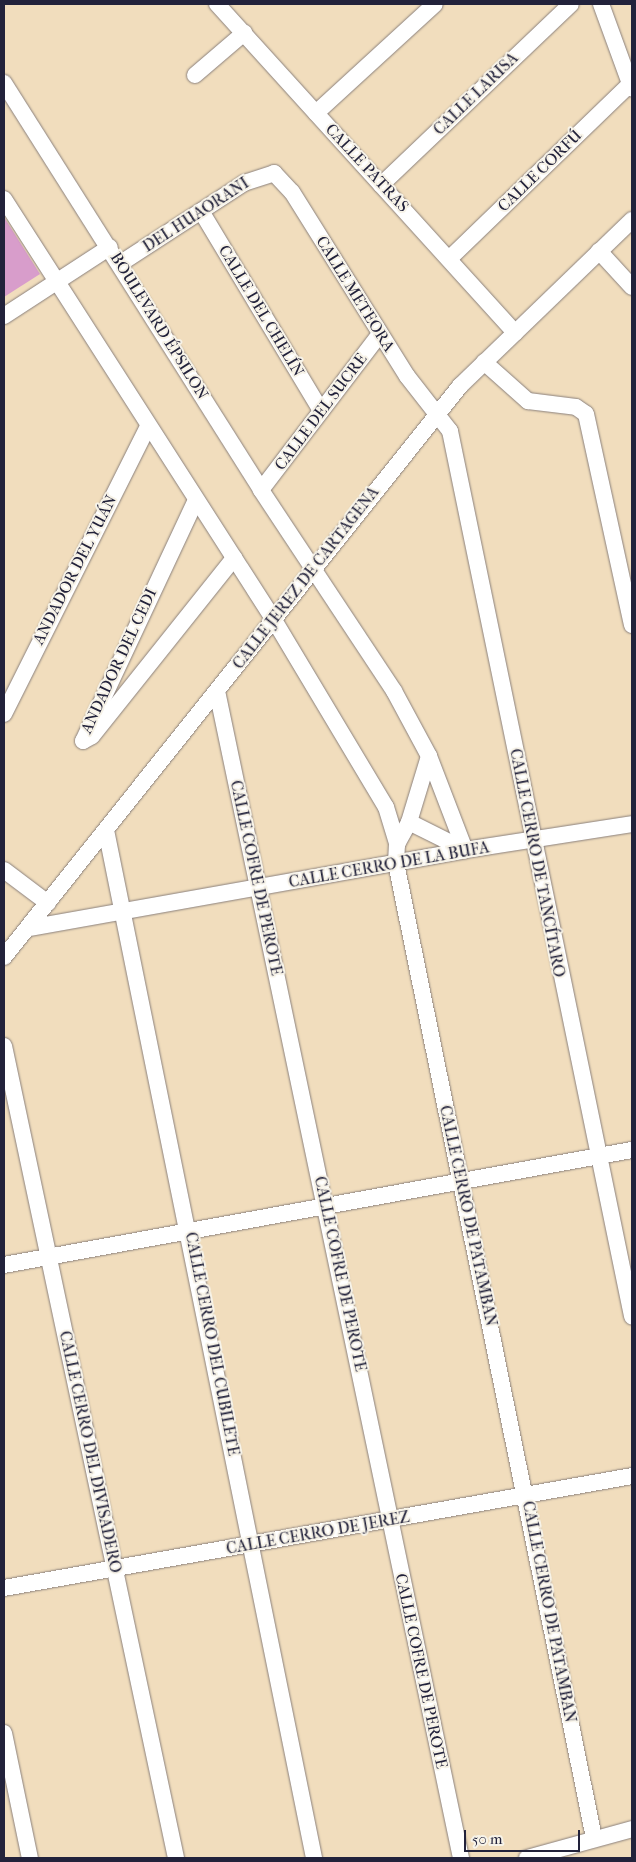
<!DOCTYPE html>
<html>
<head>
<meta charset="utf-8">
<style>
	body { margin:0 }
	#map { position:relative; width:636px; height:1862px; overflow:hidden; background:#f1ddbd; font-family:"IM FELL French Canon",serif }
	div>[style] { position:absolute }
	[style*='--x'] { left:calc(var(--x)*1px); top:calc(var(--y)*1px); width:calc(var(--w)*1px); rotate:calc(var(--a)*1deg) }
	.building>* { inset:0; background:#d89dcb }
	.roads { filter:drop-shadow(0 0 1px #8a807c) drop-shadow(0 0 1px #8a807c) }
	.minor>* { height:16px; margin:-8px; padding:0 8px; transform-origin:8px; border-radius:8px; background:#fff }
	span { translate:-50% -50%; white-space:nowrap; text-align:center; line-height:1.15; -webkit-text-stroke:4px #f7f3e8; paint-order:stroke }
	.street-label { font-size:16px; color:#22223b }
	.frame { position:absolute; inset:0; border:5px solid #22223b; pointer-events:none }
	.scale { position:absolute; left:464px; top:1830px; width:116px; height:22px; box-sizing:border-box; border:2px solid #22223b; border-top:0; padding-left:6px; font-size:15px; line-height:18px; white-space:nowrap; color:#22223b; -webkit-text-stroke:4px #f7f3e8; paint-order:stroke }
</style>
</head>
<body>
<div id="map">
	<div class="building">
		<div style="clip-path:polygon(4px 217px,40px 274px,4px 297px)"></div>
	</div>
	<div class="roads">
		<div class="minor">
			<div style="--x:217;--y:4;--w:444;--a:47.8"></div>
			<div style="--x:601;--y:4;--w:90;--a:70"></div>
			<div style="--x:195;--y:75;--w:65;--a:-40.6"></div>
			<div style="--x:4;--y:83;--w:481;--a:57.7"></div>
			<div style="--x:261;--y:490;--w:241;--a:56.5"></div>
			<div style="--x:394;--y:691;--w:74;--a:61.7"></div>
			<div style="--x:429;--y:756;--w:101;--a:69"></div>
			<div style="--x:316;--y:113;--w:161;--a:-42.5"></div>
			<div style="--x:381;--y:185;--w:262;--a:-43.6"></div>
			<div style="--x:4;--y:199;--w:500;--a:57.33"></div>
			<div style="--x:274;--y:620;--w:218;--a:59.1"></div>
			<div style="--x:386;--y:807;--w:39;--a:73"></div>
			<div style="--x:397;--y:844;--w:19;--a:93"></div>
			<div style="--x:396;--y:863;--w:995;--a:78.52"></div>
			<div style="--x:201;--y:211;--w:233;--a:59"></div>
			<div style="--x:599;--y:251;--w:49;--a:47.5"></div>
			<div style="--x:450;--y:258;--w:250;--a:-44"></div>
			<div style="--x:121;--y:263;--w:147;--a:-33"></div>
			<div style="--x:244;--y:183;--w:32;--a:-18"></div>
			<div style="--x:274;--y:173;--w:26;--a:47"></div>
			<div style="--x:292;--y:192;--w:217;--a:58"></div>
			<div style="--x:407;--y:376;--w:70;--a:52"></div>
			<div style="--x:450;--y:431;--w:904;--a:78.38"></div>
			<div style="--x:4;--y:316;--w:126;--a:-33.1"></div>
			<div style="--x:484;--y:362;--w:59;--a:41.6"></div>
			<div style="--x:528;--y:401;--w:48;--a:7.1"></div>
			<div style="--x:576;--y:407;--w:12;--a:35"></div>
			<div style="--x:586;--y:414;--w:216;--a:77.7"></div>
			<div style="--x:261;--y:490;--w:196;--a:-52.7"></div>
			<div style="--x:196;--y:500;--w:266;--a:115.1"></div>
			<div style="--x:83;--y:741;--w:10;--a:-29"></div>
			<div style="--x:92;--y:736;--w:228;--a:-51.4"></div>
			<div style="--x:217;--y:691;--w:1192;--a:78.19"></div>
			<div style="--x:4;--y:714;--w:321;--a:-63.4"></div>
			<div style="--x:409;--y:822;--w:63;--a:26.6"></div>
			<div style="--x:106;--y:830;--w:1049;--a:78.56"></div>
			<div style="--x:397;--y:844;--w:25;--a:-61"></div>
			<div style="--x:409;--y:822;--w:69;--a:-73.1"></div>
			<div style="--x:4;--y:870;--w:55;--a:36.9"></div>
			<div style="--x:29;--y:928;--w:443;--a:-10.1"></div>
			<div style="--x:465;--y:850;--w:169;--a:-8.8"></div>
			<div style="--x:4;--y:957;--w:731;--a:-51.39"></div>
			<div style="--x:460;--y:386;--w:239;--a:-44"></div>
			<div style="--x:4;--y:1046;--w:830;--a:78.04"></div>
			<div style="--x:4;--y:1265;--w:638;--a:-10.38"></div>
			<div style="--x:4;--y:1588;--w:638;--a:-10.11"></div>
			<div style="--x:4;--y:1733;--w:128;--a:78.3"></div>
			<div style="--x:527;--y:1858;--w:109;--a:-15.4"></div>
		</div>
	</div>
	<div class="street-label">
		<span style="left:476px;top:94px;rotate:-44deg">CALLE LARISA</span>
		<span style="left:367px;top:168px;rotate:47deg">CALLE PATRAS</span>
		<span style="left:540px;top:171px;rotate:-44deg">CALLE CORFÚ</span>
		<span style="left:196px;top:215px;rotate:-33deg">DEL HUAORANI</span>
		<span style="left:355px;top:294px;rotate:58deg">CALLE METEORA</span>
		<span style="left:261px;top:311px;rotate:59deg">CALLE DEL CHELÍN</span>
		<span style="left:159px;top:326px;rotate:58deg">BOULEVARD ÉPSILON</span>
		<span style="left:321px;top:412px;rotate:-53deg">CALLE DEL SUCRE</span>
		<span style="left:75px;top:570px;rotate:-63deg">ANDADOR DEL YUÁN</span>
		<span style="left:306px;top:578px;rotate:-52deg">CALLE JEREZ DE CARTAGENA</span>
		<span style="left:119px;top:661px;rotate:-65deg">ANDADOR DEL CEDI</span>
		<span style="left:537px;top:863px;rotate:79deg">CALLE CERRO DE TANCÍTARO</span>
		<span style="left:389px;top:865px;rotate:-10deg">CALLE CERRO DE LA BUFA</span>
		<span style="left:256px;top:878px;rotate:78deg">CALLE COFRE DE PEROTE</span>
		<span style="left:468px;top:1216px;rotate:78deg">CALLE CERRO DE PATAMBAN</span>
		<span style="left:340px;top:1274px;rotate:78deg">CALLE COFRE DE PEROTE</span>
		<span style="left:212px;top:1344px;rotate:79deg">CALLE CERRO DEL CUBILETE</span>
		<span style="left:90px;top:1452px;rotate:78deg">CALLE CERRO DEL DIVISADERO</span>
		<span style="left:318px;top:1533px;rotate:-10deg">CALLE CERRO DE JEREZ</span>
		<span style="left:549px;top:1612px;rotate:79deg">CALLE CERRO DE PATAMBAN</span>
		<span style="left:421px;top:1671px;rotate:78deg">CALLE COFRE DE PEROTE</span>
	</div>
	<div class="frame"></div>
	<div class="scale">50 m</div>
</div>
</body>
</html>
